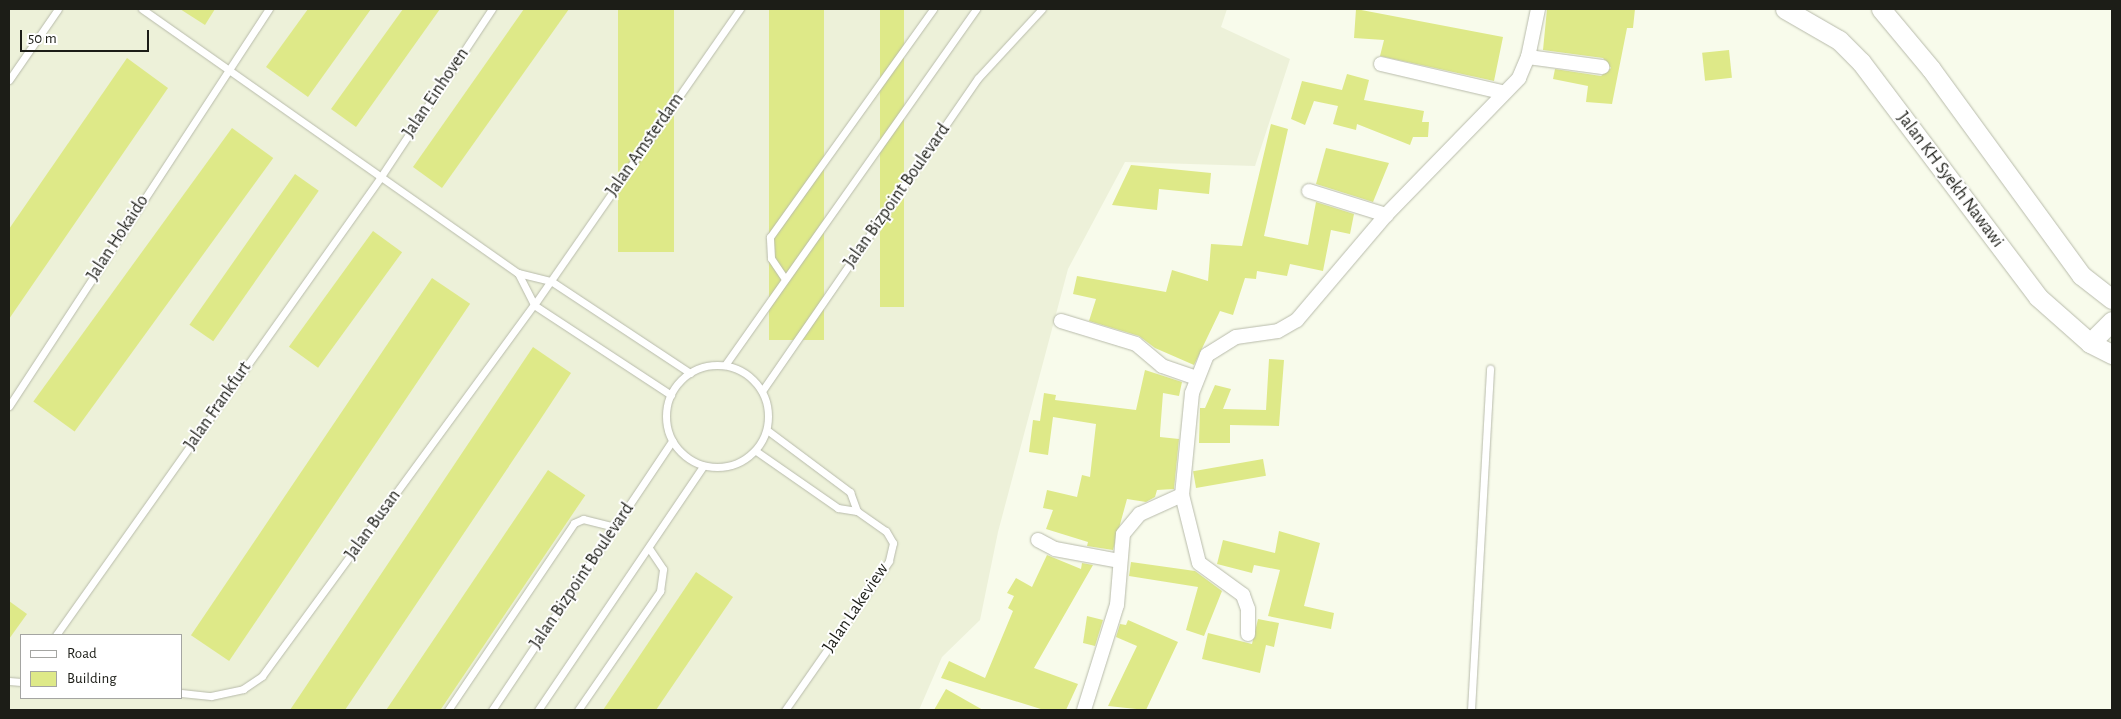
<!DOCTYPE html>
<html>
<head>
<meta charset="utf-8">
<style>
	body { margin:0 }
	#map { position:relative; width:2121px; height:719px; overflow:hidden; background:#f8fbeb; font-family:"Alegreya Sans",sans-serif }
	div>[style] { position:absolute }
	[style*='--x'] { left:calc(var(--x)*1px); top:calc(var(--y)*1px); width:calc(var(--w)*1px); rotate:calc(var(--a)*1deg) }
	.built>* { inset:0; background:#edf1d9 }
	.building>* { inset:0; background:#dee988; transform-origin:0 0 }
	.roads { filter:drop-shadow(0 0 1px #b8bbab) drop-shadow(0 0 1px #b8bbab) }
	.lane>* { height:7px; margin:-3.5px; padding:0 3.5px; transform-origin:3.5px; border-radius:3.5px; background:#fff }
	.lane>.ring { margin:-3.5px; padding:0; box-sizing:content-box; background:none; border:7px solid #fff; border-radius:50% }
	.street>* { height:14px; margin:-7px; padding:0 7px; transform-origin:7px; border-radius:7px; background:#fff }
	.secondary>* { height:19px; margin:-9.5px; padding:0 9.5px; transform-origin:9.5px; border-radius:9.5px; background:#fff }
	span { translate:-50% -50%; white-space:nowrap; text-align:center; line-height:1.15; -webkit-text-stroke:4px #fff; paint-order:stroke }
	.street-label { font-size:18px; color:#1c1d17 }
	.frame { position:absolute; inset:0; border:10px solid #1c1d17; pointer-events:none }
	.legend { position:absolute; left:20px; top:634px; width:162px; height:65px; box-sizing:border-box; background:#fff; border:1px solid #a4a5a2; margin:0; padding:6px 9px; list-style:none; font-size:15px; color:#1c1d17 }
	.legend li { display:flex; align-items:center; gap:10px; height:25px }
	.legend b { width:25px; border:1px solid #a4a5a2 }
	.scale { position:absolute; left:20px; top:30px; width:129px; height:22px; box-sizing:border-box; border:2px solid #1c1d17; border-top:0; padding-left:6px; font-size:15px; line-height:18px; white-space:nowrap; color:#1c1d17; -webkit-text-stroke:4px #fff; paint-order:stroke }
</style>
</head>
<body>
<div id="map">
	<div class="built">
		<div style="clip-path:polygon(evenodd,9px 9px,1227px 9px,1221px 27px,1290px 59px,1255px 166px,1125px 162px,1068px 269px,998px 532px,980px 620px,942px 657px,919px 710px,9px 710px,9px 9px,21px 635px,181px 635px,181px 698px,21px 698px,21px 635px)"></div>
	</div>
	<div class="building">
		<div style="clip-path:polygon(180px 9px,215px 9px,205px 25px)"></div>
		<div style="clip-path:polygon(308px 9px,371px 9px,308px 97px,266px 67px)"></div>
		<div style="clip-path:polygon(403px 9px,440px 9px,356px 127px,331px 109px)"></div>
		<div style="clip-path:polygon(524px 9px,569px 9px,442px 188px,413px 167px)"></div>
		<div style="left:618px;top:9px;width:56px;height:243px"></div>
		<div style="left:769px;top:9px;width:55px;height:331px"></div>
		<div style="left:880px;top:9px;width:24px;height:298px"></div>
		<div style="clip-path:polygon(1356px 9px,1503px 37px,1494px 81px,1380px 56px,1384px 40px,1354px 38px)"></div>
		<div style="clip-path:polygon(1547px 9px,1635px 9px,1633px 28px,1627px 28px,1612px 104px,1586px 102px,1588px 86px,1553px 79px,1555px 69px,1601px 76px,1611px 68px,1603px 58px,1543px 50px)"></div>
		<div style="left:1729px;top:50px;width:28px;height:27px;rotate:84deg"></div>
		<div style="clip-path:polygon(127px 58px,168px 88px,9px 319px,9px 229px)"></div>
		<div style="clip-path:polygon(1347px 74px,1369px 80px,1364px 100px,1424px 111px,1422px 122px,1429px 122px,1428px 137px,1413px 137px,1410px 145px,1357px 124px,1356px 130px,1333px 124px,1338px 106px,1314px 101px,1305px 125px,1291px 119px,1302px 81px,1342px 90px)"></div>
		<div style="clip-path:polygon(1271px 124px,1288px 129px,1264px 236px,1308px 245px,1316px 202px,1354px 214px,1350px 234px,1331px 230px,1323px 271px,1290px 264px,1287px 276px,1257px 271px,1256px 279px,1245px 278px,1233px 315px,1220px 311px,1194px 365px,1155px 348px,1139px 336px,1089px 321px,1096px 299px,1073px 294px,1077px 276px,1166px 292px,1172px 270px,1208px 281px,1211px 244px,1242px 246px)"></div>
		<div style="left:232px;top:128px;width:51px;height:338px;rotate:36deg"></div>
		<div style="clip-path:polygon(1326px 148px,1389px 163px,1373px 202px,1316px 184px)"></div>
		<div style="clip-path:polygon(1131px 165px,1211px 173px,1209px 194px,1159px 189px,1157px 210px,1112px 205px)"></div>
		<div style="left:295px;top:174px;width:29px;height:184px;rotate:35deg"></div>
		<div style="left:373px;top:231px;width:36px;height:143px;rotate:36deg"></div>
		<div style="left:432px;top:278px;width:46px;height:431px;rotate:34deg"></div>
		<div style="clip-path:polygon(533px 347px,571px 373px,538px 423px,345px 710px,290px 710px)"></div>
		<div style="clip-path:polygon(1269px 359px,1284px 360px,1279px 426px,1230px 425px,1230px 443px,1199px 443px,1200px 408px,1205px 408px,1215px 385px,1231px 389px,1223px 409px,1266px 410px)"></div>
		<div style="clip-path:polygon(1145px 370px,1182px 382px,1179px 396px,1163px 393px,1160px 433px,1160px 437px,1179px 439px,1174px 489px,1157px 490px,1155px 497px,1146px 502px,1127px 499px,1113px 550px,1087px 546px,1088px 542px,1046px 529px,1053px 510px,1043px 508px,1047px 490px,1077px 497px,1082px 475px,1090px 477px,1096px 424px,1053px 417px,1048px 455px,1029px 452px,1033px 420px,1040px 421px,1044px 393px,1056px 395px,1055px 400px,1136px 410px)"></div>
		<div style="left:1263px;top:459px;width:17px;height:71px;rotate:80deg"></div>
		<div style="left:548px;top:470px;width:45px;height:290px;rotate:34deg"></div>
		<div style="clip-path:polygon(1279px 531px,1320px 543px,1304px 606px,1334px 613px,1331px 629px,1268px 616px,1280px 570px,1254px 565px,1252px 573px,1217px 564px,1223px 540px,1275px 553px)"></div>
		<div style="clip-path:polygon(1047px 555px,1081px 569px,1082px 563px,1093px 565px,1034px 668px,1078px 684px,1066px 710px,1044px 710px,941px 678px,949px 661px,985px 678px,1013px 611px,1008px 608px,1014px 596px,1007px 593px,1016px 578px,1032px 587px)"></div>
		<div style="clip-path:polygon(1131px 562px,1195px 571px,1222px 591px,1204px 636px,1186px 630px,1198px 587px,1129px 576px)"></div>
		<div style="clip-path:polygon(696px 572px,733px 597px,656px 710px,603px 710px)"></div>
		<div style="clip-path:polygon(9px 601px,27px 614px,9px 639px)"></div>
		<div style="clip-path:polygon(1087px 616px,1103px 620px,1095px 646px,1083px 643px)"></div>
		<div style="clip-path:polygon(1258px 619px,1279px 623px,1274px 647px,1266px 645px,1260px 673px,1202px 659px,1208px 633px,1252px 644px)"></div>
		<div style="clip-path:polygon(1128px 620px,1178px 642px,1146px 710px,1108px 706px,1137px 646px,1116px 637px,1120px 624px,1126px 625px)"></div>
		<div style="clip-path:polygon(946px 689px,983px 710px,934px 710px)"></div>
	</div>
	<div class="roads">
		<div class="lane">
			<div style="--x:142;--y:9;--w:459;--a:35.1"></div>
			<div style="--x:518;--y:273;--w:34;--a:14"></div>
			<div style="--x:551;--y:281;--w:167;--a:33.5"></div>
			<div style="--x:9;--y:80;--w:86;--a:-55.4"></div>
			<div style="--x:518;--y:273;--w:36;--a:63"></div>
			<div style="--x:534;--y:305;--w:164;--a:33.3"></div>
			<div style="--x:785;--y:279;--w:25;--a:-124"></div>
			<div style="--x:771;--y:258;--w:21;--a:-93"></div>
			<div style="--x:770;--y:237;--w:280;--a:-54.4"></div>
			<div class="ring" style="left:666px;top:365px;width:95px;height:95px"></div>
			<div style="--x:725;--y:365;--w:436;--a:-54.8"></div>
			<div style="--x:762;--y:391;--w:380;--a:-55.4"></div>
			<div style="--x:978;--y:78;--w:94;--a:-47.2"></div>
			<div style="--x:9;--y:406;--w:475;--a:-56.8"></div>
			<div style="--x:767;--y:430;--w:104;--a:36.8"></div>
			<div style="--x:850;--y:492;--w:20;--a:70"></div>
			<div style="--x:756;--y:451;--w:100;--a:34.8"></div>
			<div style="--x:838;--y:508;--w:19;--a:9"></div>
			<div style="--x:857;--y:511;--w:35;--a:35"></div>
			<div style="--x:886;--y:531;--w:14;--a:60"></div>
			<div style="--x:893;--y:543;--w:18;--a:103"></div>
			<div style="--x:889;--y:561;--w:182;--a:124.9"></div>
			<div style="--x:56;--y:635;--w:560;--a:-54.66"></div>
			<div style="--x:380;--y:178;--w:203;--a:-56.5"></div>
			<div style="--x:9;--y:681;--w:12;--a:5"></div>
			<div style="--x:181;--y:693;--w:30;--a:6"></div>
			<div style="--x:211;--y:696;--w:33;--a:-12"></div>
			<div style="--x:243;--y:689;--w:23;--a:-34"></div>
			<div style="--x:262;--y:676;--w:460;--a:-53.8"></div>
			<div style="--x:534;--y:305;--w:361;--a:-55.2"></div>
			<div style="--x:448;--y:710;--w:225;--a:-56"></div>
			<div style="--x:574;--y:523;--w:10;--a:-24"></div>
			<div style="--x:583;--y:519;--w:33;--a:14"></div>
			<div style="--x:492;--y:710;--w:324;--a:-56.2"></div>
			<div style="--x:538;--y:710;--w:295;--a:-55.9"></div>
			<div style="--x:578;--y:710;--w:145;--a:-55.4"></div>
			<div style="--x:660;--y:591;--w:22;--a:-82"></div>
			<div style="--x:663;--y:569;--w:25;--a:-124"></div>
			<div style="--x:1471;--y:710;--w:342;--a:-86.8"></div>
		</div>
		<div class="street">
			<div style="--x:1528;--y:57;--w:75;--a:7.7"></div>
			<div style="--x:1381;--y:64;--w:123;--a:13.1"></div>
			<div style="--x:1309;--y:191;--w:81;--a:17.3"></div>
			<div style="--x:1061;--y:321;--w:78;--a:17"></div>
			<div style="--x:1136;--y:344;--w:34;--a:40"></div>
			<div style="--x:1162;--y:366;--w:37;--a:19"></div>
			<div style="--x:1038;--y:540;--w:19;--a:28"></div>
			<div style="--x:1055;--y:549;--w:65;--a:10.6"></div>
			<div style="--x:1248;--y:634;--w:25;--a:-90"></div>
			<div style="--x:1248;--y:609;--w:15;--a:-110"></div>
			<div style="--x:1243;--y:595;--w:54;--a:-144"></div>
			<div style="--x:1199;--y:563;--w:70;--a:-104"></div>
			<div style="--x:1182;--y:495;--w:102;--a:-84.4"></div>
			<div style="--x:1192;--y:393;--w:41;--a:-68.5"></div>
			<div style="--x:1207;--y:355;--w:34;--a:-32"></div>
			<div style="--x:1236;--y:337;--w:42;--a:-8.1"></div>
			<div style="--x:1278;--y:331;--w:22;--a:-30"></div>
			<div style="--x:1297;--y:320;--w:138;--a:-49.7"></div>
			<div style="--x:1386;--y:215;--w:191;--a:-45.8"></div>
			<div style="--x:1519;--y:78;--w:23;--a:-67"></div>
			<div style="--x:1528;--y:57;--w:49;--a:-78.2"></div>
			<div style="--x:1084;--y:710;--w:110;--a:-72.6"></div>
			<div style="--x:1117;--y:605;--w:71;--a:-85.2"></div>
			<div style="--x:1123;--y:534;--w:26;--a:-50"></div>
			<div style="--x:1140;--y:514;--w:46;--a:-24.3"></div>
		</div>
		<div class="secondary">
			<div style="--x:1785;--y:9;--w:62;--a:29.9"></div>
			<div style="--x:1839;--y:40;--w:31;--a:45"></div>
			<div style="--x:1861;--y:62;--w:294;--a:53"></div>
			<div style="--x:2038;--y:297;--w:69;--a:41.5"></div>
			<div style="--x:2090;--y:343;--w:25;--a:27"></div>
			<div style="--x:1881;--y:9;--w:78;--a:50.2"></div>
			<div style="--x:1931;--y:69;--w:255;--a:53.9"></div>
			<div style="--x:2081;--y:275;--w:39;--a:38"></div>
			<div style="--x:2090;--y:343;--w:31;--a:-45"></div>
		</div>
	</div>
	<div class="street-label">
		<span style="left:436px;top:93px;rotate:-56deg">Jalan Einhoven</span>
		<span style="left:645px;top:145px;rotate:-55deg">Jalan Amsterdam</span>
		<span style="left:1950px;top:180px;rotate:53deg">Jalan KH Syekh Nawawi</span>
		<span style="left:897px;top:196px;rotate:-55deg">Jalan Bizpoint Boulevard</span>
		<span style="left:118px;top:238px;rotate:-57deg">Jalan Hokaido</span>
		<span style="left:218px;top:406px;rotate:-55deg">Jalan Frankfurt</span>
		<span style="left:373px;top:525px;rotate:-54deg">Jalan Busan</span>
		<span style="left:582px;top:576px;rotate:-56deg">Jalan Bizpoint Boulevard</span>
		<span style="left:856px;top:608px;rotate:-56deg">Jalan Lakeview</span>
	</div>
	<div class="frame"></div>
	<ul class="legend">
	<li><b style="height:6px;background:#fff"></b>Road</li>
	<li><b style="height:14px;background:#dee988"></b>Building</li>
	</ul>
	<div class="scale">50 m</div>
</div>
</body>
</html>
